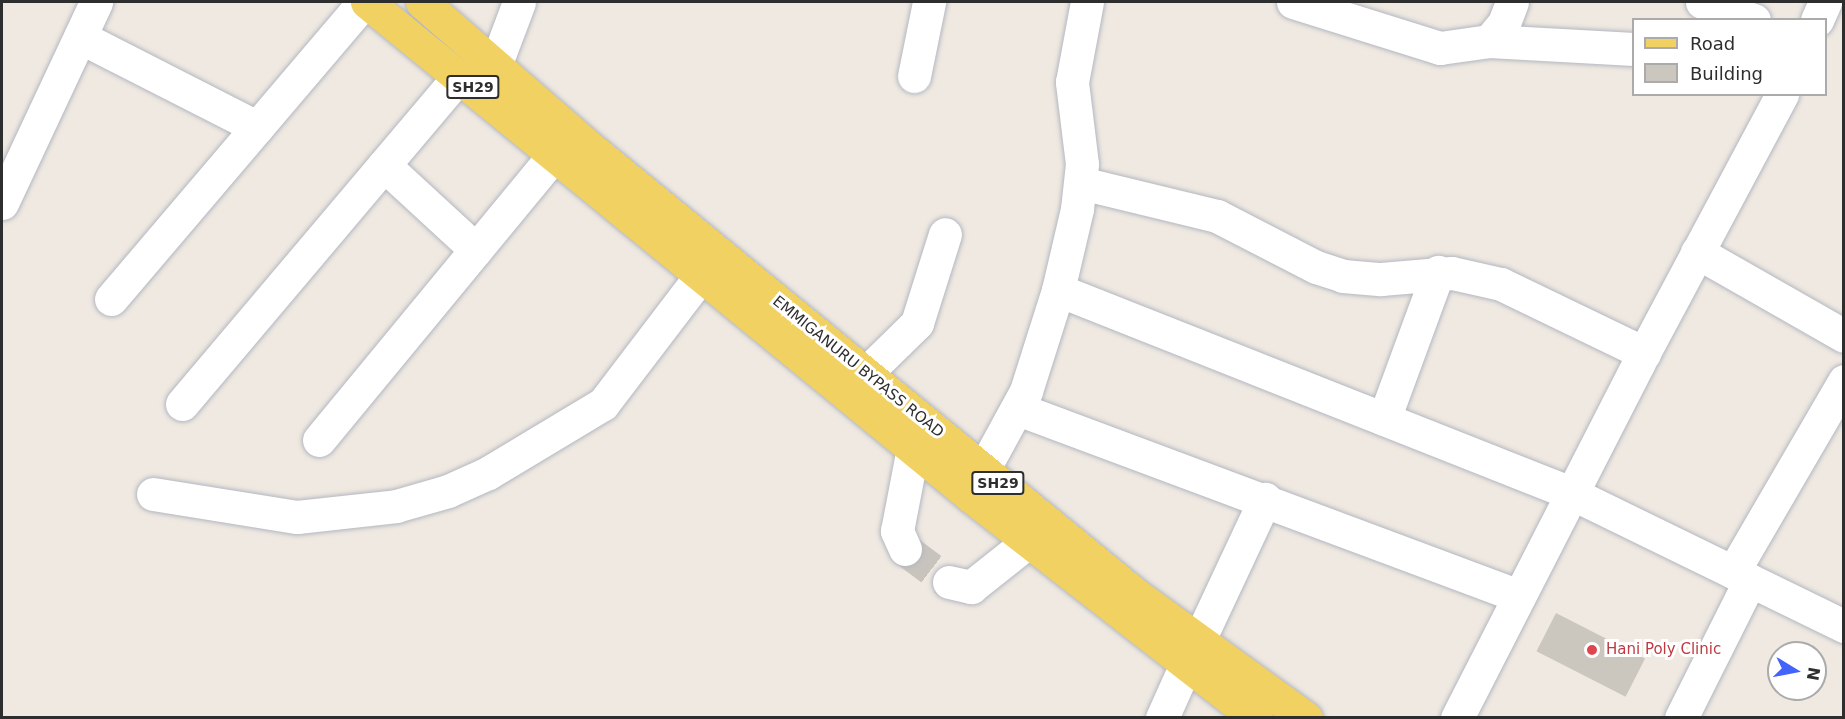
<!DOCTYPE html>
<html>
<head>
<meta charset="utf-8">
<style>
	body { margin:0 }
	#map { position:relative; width:1845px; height:719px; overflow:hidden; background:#efe9e1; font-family:"DejaVu Sans",sans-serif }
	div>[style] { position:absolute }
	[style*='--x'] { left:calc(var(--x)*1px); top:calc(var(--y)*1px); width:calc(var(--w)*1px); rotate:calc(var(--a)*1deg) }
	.building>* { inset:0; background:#cbc7bf; transform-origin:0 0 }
	.minor-tunnel>* { height:33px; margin-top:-16.5px; transform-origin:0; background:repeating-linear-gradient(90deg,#c8c4bd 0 33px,transparent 0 49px) }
	.roads { filter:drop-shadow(0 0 2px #b4b7c1) drop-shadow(0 0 2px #b4b7c1) }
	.minor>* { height:33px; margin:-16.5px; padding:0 16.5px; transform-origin:16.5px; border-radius:16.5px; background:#fff }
	.major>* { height:33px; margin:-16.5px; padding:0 16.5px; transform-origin:16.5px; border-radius:16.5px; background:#f2d163 }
	.dots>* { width:16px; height:16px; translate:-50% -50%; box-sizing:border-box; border:3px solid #fff; border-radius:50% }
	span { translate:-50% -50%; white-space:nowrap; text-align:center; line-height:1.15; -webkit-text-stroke:6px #fff; paint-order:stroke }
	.shield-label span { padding:2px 4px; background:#fff; border:2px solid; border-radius:4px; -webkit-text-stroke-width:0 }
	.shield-label { font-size:14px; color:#2e2e2e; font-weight:700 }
	.street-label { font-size:15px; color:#2e2e2e }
	.health-label { font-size:15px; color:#be3a42 }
	.left { translate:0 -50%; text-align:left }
	.frame { position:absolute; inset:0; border:3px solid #2e2e2e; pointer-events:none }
	.legend { position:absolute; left:1632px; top:18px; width:195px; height:78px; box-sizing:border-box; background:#fff; border:2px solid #ababab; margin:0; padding:8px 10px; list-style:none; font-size:18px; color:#2e2e2e }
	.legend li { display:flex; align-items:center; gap:12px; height:30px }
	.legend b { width:30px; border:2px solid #ababab }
	.north { position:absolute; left:1767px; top:641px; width:60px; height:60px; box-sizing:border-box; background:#fff; border:2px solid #ababab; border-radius:50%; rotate:100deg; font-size:16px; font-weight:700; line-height:24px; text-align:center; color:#2e2e2e }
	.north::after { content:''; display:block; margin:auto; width:21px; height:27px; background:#4264fb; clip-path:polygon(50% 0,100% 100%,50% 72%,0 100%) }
</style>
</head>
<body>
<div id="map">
	<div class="building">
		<div style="left:1556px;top:613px;width:100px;height:43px;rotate:27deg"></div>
	</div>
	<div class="minor-tunnel">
		<div style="--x:905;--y:549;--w:55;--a:36.9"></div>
	</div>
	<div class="roads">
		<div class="minor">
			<div style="--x:1293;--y:2;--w:154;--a:17.4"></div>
			<div style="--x:1440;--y:48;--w:49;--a:-8.1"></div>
			<div style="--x:1489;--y:41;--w:23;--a:-50"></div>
			<div style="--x:1504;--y:23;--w:22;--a:-69"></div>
			<div style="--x:1702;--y:2;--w:55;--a:19.1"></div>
			<div style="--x:1817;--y:20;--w:20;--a:-66"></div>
			<div style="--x:80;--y:37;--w:199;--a:27"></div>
			<div style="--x:1489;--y:41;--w:145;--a:3.2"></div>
			<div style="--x:495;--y:66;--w:68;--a:-69.4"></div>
			<div style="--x:914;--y:76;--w:76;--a:-78.5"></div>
			<div style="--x:384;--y:165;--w:125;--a:42.7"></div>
			<div style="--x:1081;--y:183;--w:140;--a:13.6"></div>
			<div style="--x:1217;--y:216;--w:111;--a:27.3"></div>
			<div style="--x:1316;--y:267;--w:28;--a:18"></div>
			<div style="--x:1343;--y:276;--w:38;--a:5"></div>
			<div style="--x:1381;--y:279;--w:71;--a:-4.8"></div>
			<div style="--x:1452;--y:273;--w:50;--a:12.7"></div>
			<div style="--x:1501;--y:284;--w:159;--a:25.8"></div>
			<div style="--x:2;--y:203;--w:222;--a:-64.9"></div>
			<div style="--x:1697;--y:252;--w:169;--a:29.7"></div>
			<div style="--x:1058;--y:290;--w:552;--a:21.59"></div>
			<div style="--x:1571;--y:493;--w:304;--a:26"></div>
			<div style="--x:111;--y:299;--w:390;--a:-49.6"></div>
			<div style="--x:865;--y:374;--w:73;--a:-44.4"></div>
			<div style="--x:917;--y:323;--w:93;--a:-72.5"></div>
			<div style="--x:182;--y:404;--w:429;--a:-49.8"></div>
			<div style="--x:1018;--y:409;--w:535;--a:20.47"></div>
			<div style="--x:1384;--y:419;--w:157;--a:-69.8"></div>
			<div style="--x:319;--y:440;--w:372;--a:-50.5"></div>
			<div style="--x:983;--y:470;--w:90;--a:-61.4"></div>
			<div style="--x:1026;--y:391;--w:106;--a:-72.4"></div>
			<div style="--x:1058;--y:290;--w:83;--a:-76.8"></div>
			<div style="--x:1077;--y:209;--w:45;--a:-83.7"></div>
			<div style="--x:1082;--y:164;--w:83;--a:-97"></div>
			<div style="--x:1072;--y:82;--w:81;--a:-79.4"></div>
			<div style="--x:153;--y:494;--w:146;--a:9.1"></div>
			<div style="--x:297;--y:517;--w:100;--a:-6.3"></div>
			<div style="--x:396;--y:506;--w:54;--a:-16.1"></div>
			<div style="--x:448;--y:491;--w:44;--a:-24.2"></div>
			<div style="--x:488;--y:473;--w:134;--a:-31"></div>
			<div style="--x:603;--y:404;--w:163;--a:-52.7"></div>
			<div style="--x:905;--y:549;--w:20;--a:-114"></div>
			<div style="--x:897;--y:531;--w:85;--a:-79.1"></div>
			<div style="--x:1733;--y:572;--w:221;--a:-59.8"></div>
			<div style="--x:949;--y:582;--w:23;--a:13"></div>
			<div style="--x:971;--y:587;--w:74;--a:-38.4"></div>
			<div style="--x:1199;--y:640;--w:156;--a:-64.9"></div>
			<div style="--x:1162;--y:718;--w:61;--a:-65.9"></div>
			<div style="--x:1457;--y:718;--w:398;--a:-62.9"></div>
			<div style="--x:1638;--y:364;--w:306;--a:-61.9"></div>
			<div style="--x:1681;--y:718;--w:154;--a:-63.4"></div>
		</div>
		<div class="major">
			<div style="--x:367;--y:2;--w:782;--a:39.29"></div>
			<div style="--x:972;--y:497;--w:360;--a:37.9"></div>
			<div style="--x:422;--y:2;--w:230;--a:41"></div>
			<div style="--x:596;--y:153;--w:698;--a:39.3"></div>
			<div style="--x:1136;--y:595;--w:210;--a:35.9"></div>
		</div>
	</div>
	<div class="dots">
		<div style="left:1592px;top:650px;background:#e0444e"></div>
	</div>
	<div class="shield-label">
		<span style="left:473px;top:87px">SH29</span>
		<span style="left:998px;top:483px">SH29</span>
	</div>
	<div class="street-label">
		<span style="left:858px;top:367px;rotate:39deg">EMMIGANURU BYPASS ROAD</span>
	</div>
	<div class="health-label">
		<span class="left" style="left:1606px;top:650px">Hani Poly Clinic</span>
	</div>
	<div class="frame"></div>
	<ul class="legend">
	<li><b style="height:8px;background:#f2d163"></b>Road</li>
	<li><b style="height:16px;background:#cbc7bf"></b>Building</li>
	</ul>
	<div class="north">N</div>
</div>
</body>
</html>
